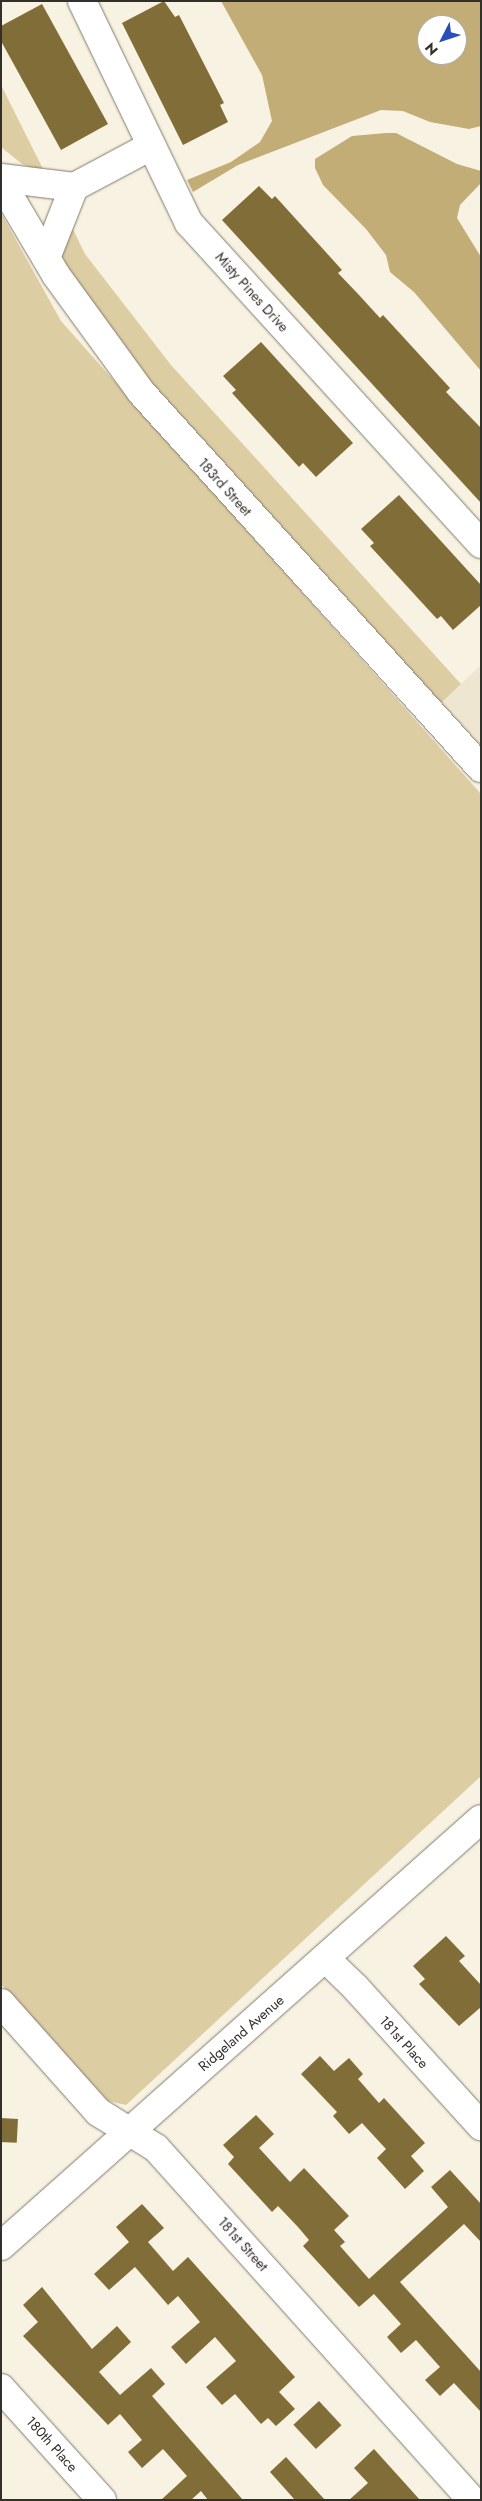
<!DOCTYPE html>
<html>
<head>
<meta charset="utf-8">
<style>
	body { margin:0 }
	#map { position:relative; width:482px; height:2501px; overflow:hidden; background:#f8f2e2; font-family:Jost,sans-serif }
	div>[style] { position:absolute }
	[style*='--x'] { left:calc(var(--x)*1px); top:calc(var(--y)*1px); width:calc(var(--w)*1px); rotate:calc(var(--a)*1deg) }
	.built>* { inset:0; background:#eee6d0 }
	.green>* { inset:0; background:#ddcda3 }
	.water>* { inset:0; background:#c2ad77 }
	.building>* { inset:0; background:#806d37; transform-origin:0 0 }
	.roads { filter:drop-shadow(0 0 1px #807b6d) drop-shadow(0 0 1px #807b6d) }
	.minor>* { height:28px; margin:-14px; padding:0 14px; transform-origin:14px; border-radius:14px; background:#fff }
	span { translate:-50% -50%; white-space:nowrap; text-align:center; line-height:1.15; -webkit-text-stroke:5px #fff; paint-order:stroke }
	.street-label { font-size:14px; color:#32302a }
	.frame { position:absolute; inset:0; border:2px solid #32302a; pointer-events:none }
	.north { position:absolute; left:417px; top:15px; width:50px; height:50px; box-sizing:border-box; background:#fff; border:1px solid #adacaa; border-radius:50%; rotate:229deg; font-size:14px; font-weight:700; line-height:20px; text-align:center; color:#32302a }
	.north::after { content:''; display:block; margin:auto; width:18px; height:22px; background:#2a4dbd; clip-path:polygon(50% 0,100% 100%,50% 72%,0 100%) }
</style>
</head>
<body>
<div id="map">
	<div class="built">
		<div style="clip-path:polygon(481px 665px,481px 750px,439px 705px)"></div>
	</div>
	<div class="green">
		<div style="clip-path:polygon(1px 85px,45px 173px,22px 164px,1px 147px)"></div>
		<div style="clip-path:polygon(1px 213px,61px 321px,481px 794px,481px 1776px,126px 2105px,108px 2101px,1px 1984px)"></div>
		<div style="clip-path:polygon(70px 223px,85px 254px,171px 365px,461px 684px,439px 705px,152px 387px,71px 280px,59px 252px)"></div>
	</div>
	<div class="water">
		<div style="clip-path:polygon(evenodd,221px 1px,481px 1px,481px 126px,469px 129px,430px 122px,403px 111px,381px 110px,238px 165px,193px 192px,187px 180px,231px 162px,260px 142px,272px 121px,262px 75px,221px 1px,427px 25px,457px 25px,457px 55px,427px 55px,427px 25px)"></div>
		<div style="clip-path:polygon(386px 133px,396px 133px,457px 164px,481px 171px,481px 183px,460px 205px,457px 218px,481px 257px,481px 371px,414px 292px,390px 272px,386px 255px,366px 229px,323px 185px,315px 168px,315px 159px,352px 136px)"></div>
	</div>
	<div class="building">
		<div style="clip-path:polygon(164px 1px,175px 17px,179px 15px,224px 103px,220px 105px,228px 122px,183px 145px,122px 23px)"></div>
		<div style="clip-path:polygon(42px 4px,108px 124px,61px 150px,1px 41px,1px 26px)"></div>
		<div style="clip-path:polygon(259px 186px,272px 199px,275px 196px,342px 270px,338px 273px,359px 295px,380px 318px,383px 315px,450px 388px,446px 392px,481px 428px,481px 503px,222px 220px)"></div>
		<div style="clip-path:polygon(261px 342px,353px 443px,316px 477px,303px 463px,299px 467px,232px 393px,236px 390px,223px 376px)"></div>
		<div style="clip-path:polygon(399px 495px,481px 585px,481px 605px,453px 630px,441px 616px,437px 619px,370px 546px,374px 543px,361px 529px)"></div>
		<div style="clip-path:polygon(446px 1936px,465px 1956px,459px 1961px,481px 1985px,481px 2007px,459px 2026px,419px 1984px,425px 1979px,413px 1966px)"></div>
		<div style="clip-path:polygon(320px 2056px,334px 2071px,349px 2058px,363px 2074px,358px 2079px,379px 2103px,384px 2098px,425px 2143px,411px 2156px,424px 2171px,405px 2189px,377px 2158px,386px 2149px,362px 2123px,349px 2134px,333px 2116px,337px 2112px,301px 2074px)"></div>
		<div style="clip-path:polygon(256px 2115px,274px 2134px,259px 2148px,270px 2160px,290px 2182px,304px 2168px,349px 2216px,334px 2230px,345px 2242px,340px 2246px,369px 2279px,448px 2207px,431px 2187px,450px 2170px,481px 2204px,481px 2242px,464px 2224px,400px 2282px,481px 2372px,481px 2412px,454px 2383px,440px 2396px,425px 2380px,440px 2367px,416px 2340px,401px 2353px,387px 2337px,401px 2324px,374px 2294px,359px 2307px,303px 2246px,309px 2240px,298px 2227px,278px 2206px,272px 2212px,228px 2164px,234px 2157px,223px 2145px)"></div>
		<div style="left:1px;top:2118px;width:17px;height:24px;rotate:3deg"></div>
		<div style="clip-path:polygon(142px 2204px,164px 2228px,148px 2242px,173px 2271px,188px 2257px,295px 2377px,279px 2392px,295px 2409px,276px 2426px,268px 2418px,261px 2424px,235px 2394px,222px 2405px,206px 2387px,236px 2361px,215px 2337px,186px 2364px,171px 2347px,200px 2322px,178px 2296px,168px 2305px,135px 2267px,109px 2290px,94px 2274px,129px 2242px,116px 2227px)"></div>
		<div style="clip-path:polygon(42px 2287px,92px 2349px,117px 2326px,131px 2342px,99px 2372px,120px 2395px,151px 2368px,165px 2384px,152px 2396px,243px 2500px,208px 2500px,201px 2491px,191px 2500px,161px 2500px,187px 2476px,163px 2449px,142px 2468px,128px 2452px,142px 2440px,120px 2414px,108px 2425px,23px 2336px,38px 2322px,23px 2305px)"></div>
		<div style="left:319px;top:2401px;width:33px;height:35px;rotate:47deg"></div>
		<div style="clip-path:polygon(374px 2449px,420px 2500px,349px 2500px,368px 2483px,354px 2468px)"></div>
		<div style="clip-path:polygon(286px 2457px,325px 2500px,295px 2500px,270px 2472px)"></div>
	</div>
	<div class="roads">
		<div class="minor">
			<div style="--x:82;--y:1;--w:246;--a:64.3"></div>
			<div style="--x:189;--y:223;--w:434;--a:47.7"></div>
			<div style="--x:1;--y:178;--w:74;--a:7"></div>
			<div style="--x:74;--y:187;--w:76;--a:111.5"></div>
			<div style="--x:1;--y:182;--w:108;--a:59.4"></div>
			<div style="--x:56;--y:275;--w:145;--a:54"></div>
			<div style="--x:141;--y:392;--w:507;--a:47.88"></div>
			<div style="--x:74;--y:187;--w:87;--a:-28"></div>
			<div style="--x:326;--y:1959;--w:40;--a:44"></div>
			<div style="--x:355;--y:1987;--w:188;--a:47.8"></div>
			<div style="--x:1;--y:2003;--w:146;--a:48.3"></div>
			<div style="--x:98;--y:2112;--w:68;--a:31.8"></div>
			<div style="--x:156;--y:2148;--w:473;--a:48.1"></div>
			<div style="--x:1;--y:2246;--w:642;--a:-41.66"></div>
			<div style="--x:1;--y:2388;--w:151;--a:48"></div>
		</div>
	</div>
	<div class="street-label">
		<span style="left:252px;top:292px;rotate:48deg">Misty Pines Drive</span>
		<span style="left:225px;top:487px;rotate:48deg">183rd Street</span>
		<span style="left:241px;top:2033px;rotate:-41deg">Ridgeland Avenue</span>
		<span style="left:404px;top:2042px;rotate:48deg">181st Place</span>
		<span style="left:243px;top:2244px;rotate:48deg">181st Street</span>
		<span style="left:52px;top:2444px;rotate:48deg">180th Place</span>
	</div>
	<div class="frame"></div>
	<div class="north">N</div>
</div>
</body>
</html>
